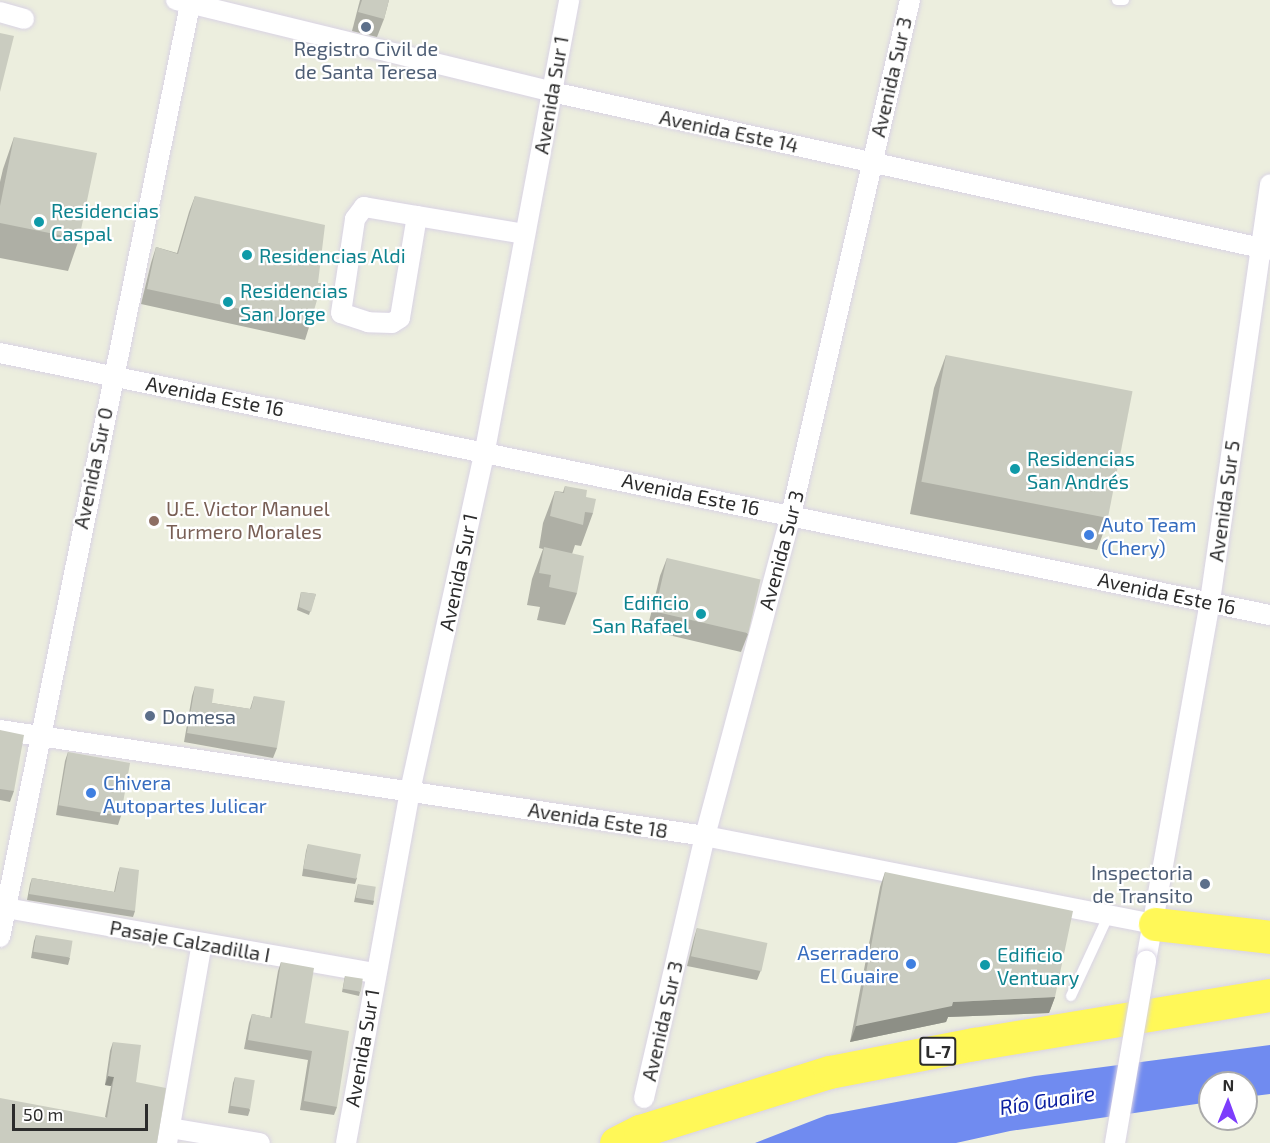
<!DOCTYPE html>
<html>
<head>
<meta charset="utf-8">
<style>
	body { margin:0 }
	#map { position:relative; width:1270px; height:1143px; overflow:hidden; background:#eceede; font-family:"Exo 2",sans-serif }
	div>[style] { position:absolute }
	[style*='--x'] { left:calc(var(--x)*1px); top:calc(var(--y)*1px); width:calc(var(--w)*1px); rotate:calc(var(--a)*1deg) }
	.water>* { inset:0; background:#708bf0 }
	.roads { filter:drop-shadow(0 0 2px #d9d3e4) drop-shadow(0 0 2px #d9d3e4) }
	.service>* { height:10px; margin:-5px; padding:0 5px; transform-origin:5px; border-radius:5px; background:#fff }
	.minor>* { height:20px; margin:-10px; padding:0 10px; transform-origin:10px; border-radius:10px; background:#fff }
	.motorway>* { height:33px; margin:-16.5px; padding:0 16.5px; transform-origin:16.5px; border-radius:16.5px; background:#fff858 }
	.bridges { filter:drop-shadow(0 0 2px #d9d3e4) drop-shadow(0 0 2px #d9d3e4) }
	.minor-bridge>* { height:20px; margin:-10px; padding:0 10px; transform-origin:10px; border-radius:10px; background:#fff }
	.wall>* { inset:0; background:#aeafa5 }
	.shaded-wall>* { inset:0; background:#8d8f86 }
	.building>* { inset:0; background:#caccc0; transform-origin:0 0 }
	.dots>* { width:16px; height:16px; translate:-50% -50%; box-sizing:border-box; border:3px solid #fff; border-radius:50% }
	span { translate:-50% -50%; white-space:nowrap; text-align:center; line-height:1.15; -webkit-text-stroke:4.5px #fff; paint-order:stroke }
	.shield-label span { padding:2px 4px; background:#fff; border:2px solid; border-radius:4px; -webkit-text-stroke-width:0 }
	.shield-label { font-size:18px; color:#2c2c2c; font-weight:700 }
	.service-label { font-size:20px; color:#4e5e75 }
	.left { translate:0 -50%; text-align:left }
	.right { translate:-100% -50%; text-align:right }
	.street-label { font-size:20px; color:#2c2c2c }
	.culture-label { font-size:20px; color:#0d838f }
	.education-label { font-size:20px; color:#785e54 }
	.shop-label { font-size:20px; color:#366cbe }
	.water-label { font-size:21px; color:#0c1fa0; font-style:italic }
	.north { position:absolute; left:1198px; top:1071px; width:60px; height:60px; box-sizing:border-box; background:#fff; border:2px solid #ababab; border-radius:50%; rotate:1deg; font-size:16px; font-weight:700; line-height:24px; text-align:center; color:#2c2c2c }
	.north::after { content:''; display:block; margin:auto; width:21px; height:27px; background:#7d3dfc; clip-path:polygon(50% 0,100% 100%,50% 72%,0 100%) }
	.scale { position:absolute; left:12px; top:1104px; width:136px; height:27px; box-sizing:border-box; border:3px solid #2c2c2c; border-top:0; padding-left:8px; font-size:18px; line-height:21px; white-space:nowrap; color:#2c2c2c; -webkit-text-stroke:4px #fff; paint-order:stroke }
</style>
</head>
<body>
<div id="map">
	<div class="water">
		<div style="clip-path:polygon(1270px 1045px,1270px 1094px,1246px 1097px,1246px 1083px,1210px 1083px,1210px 1102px,1010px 1131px,956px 1143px,755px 1143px,827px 1115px,1035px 1076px)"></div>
	</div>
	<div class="roads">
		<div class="service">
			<div style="--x:1117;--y:0;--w:7;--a:0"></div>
			<div style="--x:1071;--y:996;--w:90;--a:-65.1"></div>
		</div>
		<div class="minor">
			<div style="--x:176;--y:0;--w:387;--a:13.7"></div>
			<div style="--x:552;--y:92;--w:735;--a:12.41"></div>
			<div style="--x:0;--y:12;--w:25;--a:16"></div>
			<div style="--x:417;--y:216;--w:103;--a:99.5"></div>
			<div style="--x:400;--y:318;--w:9;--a:148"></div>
			<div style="--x:392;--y:323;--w:24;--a:-178"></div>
			<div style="--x:368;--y:322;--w:28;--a:-162"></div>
			<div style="--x:341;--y:313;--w:95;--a:-81.5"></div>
			<div style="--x:355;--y:219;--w:15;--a:-53"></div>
			<div style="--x:364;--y:207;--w:54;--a:9.6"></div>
			<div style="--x:417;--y:216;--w:109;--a:9.5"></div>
			<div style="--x:0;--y:353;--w:1297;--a:11.66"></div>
			<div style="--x:0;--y:730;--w:713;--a:8.55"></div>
			<div style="--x:705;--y:836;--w:459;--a:11.1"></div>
			<div style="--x:6;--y:908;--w:376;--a:10"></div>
			<div style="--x:0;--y:937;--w:956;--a:-78.48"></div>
			<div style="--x:1146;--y:961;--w:366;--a:-79.9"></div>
			<div style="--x:1210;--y:601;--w:421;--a:-81.8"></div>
			<div style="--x:644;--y:1098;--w:269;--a:-76.9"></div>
			<div style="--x:705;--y:836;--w:332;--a:-75"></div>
			<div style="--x:791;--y:515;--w:529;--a:-76.99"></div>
			<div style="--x:170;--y:1128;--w:91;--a:9.5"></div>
			<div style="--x:167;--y:1143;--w:203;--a:-80.1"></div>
			<div style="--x:346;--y:1143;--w:358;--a:-79.7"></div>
			<div style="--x:410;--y:791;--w:349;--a:-77.6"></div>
			<div style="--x:485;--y:450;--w:458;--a:-79.4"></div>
		</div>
		<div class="motorway">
			<div style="--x:1155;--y:924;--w:116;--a:6.4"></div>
			<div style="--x:616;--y:1143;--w:27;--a:-27"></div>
			<div style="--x:640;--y:1131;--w:199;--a:-17.3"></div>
			<div style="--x:830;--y:1072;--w:147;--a:-11"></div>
			<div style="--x:974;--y:1044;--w:300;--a:-9.4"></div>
		</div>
	</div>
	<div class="bridges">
		<div class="minor-bridge">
			<div style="--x:1115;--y:1143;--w:185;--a:-80.3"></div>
		</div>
	</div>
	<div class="wall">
		<div style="clip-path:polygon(360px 0,389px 0,384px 19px,377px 37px,352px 31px)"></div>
		<div style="clip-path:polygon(14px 137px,79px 239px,68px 271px,0 258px,0 182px,3px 169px)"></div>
		<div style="clip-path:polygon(195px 196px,310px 324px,305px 340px,141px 304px,151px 263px,156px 247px,177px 253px,189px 212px)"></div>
		<div style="clip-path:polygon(946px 355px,1109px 517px,1097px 550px,910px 514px,934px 388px)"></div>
		<div style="clip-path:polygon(565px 486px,586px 497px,593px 513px,581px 546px,575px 545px,572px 554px,577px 593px,565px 625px,537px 620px,540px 607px,527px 605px,532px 579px,543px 549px,539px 548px,543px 523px,555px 491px,563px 492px)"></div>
		<div style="clip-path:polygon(667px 558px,748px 634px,741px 652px,647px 630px,660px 576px)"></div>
		<div style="clip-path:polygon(301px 592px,316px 594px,309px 615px,297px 610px)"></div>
		<div style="clip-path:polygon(195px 686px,212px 703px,250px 709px,254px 696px,277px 748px,273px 758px,184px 742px,192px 696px)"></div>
		<div style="clip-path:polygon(0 730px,14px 791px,10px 802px,0 800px)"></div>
		<div style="clip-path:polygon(68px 752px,121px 816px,118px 825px,56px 815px,65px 761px)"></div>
		<div style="clip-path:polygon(308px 844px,357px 878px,355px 884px,302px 876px,306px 851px)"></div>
		<div style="clip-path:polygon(120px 867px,135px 911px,133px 917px,27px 900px,30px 884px,32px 878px,114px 892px,118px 873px)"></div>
		<div style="clip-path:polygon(885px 872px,1055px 997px,1049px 1013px,948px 1017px,946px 1022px,850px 1042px,880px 887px)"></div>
		<div style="clip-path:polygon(358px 884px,374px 901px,373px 905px,354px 902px)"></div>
		<div style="clip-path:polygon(697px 928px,761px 970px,757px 980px,687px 966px,694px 938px)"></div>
		<div style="clip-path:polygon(36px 935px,70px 958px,68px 965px,31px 958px,34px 941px)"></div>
		<div style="clip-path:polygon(281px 962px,337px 1107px,334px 1115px,300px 1110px,308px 1060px,244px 1049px,249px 1023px,252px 1014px,270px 1018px,278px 971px)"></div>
		<div style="clip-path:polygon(345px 976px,360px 992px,359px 996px,342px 992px)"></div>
		<div style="clip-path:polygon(113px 1042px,136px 1082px,157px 1143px,105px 1117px,111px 1086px,105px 1085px,110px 1051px)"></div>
		<div style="clip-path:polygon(235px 1077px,250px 1110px,248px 1116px,228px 1113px,233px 1083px)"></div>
	</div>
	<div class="shaded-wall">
		<div style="clip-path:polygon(1055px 997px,1049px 1013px,948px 1017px,946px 1022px,850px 1042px,856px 1026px,953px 1002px)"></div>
		<div style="clip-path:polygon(108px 1076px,114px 1077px,111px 1086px,105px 1085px)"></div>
	</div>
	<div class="building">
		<div style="clip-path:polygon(362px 0,389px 0,384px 19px,358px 12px)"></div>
		<div style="clip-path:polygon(0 33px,14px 36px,0 92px)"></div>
		<div style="clip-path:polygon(14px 137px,97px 153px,79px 239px,0 223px,0 206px)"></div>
		<div style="clip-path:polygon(195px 196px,325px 225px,318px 283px,322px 283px,310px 324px,147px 289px,156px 247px,178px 254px)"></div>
		<div style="left:946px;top:355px;width:190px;height:129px;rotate:11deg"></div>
		<div style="clip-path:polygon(565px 486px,587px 490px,586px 497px,596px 499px,593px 513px,585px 512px,583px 525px,550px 516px,555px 491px,564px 493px)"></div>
		<div style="clip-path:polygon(544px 547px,584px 556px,577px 593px,549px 587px,551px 575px,539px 573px)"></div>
		<div style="left:667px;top:558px;width:96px;height:55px;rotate:13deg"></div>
		<div style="clip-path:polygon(301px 592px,316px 594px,311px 612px,299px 607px)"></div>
		<div style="clip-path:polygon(195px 686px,214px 689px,212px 703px,251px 709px,254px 696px,285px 701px,277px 748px,187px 733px)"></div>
		<div style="clip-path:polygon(0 730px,24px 735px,14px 791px,0 789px)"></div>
		<div style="left:68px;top:752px;width:63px;height:54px;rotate:10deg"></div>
		<div style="left:308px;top:844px;width:54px;height:25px;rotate:11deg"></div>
		<div style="clip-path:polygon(120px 867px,139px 870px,135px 911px,29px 894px,32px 878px,115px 892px)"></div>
		<div style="clip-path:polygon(885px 872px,1073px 911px,1055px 997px,953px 1002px,952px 1006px,856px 1026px)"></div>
		<div style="left:358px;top:884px;width:18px;height:14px;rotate:9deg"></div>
		<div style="left:697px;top:928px;width:72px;height:29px;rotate:12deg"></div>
		<div style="left:36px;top:935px;width:37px;height:17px;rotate:9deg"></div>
		<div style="clip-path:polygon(281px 962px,314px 968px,305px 1023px,349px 1031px,337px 1107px,304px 1101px,312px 1051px,248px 1040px,252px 1014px,272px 1018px)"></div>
		<div style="left:345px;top:976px;width:18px;height:13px;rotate:9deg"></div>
		<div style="clip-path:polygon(113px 1042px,141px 1045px,136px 1082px,166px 1088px,157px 1143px,0 1143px,0 1098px,107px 1118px,114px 1077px,108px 1076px)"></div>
		<div style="left:235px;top:1077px;width:20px;height:29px;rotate:9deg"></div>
	</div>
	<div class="dots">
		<div style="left:366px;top:27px;background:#5c6f8a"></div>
		<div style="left:39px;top:222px;background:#0f9aa8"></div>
		<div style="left:247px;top:255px;background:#0f9aa8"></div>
		<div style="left:228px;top:302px;background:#0f9aa8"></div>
		<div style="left:1015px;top:469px;background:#0f9aa8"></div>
		<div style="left:154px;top:521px;background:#8d6e63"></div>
		<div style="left:1089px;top:535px;background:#3f7fe0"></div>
		<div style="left:701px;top:614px;background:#0f9aa8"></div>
		<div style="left:150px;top:716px;background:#5c6f8a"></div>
		<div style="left:91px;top:793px;background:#3f7fe0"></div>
		<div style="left:1205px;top:884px;background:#5c6f8a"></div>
		<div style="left:911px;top:964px;background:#3f7fe0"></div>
		<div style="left:985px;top:965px;background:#0f9aa8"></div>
	</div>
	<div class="shield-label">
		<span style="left:938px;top:1051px">L-7</span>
	</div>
	<div class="service-label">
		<span style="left:366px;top:60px">Registro Civil de<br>de Santa Teresa</span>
		<span class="left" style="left:162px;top:716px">Domesa</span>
		<span class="right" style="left:1193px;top:884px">Inspectoria<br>de Transito</span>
	</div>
	<div class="street-label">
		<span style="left:891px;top:77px;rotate:-77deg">Avenida Sur 3</span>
		<span style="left:551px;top:95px;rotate:-80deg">Avenida Sur 1</span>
		<span style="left:729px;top:131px;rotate:12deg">Avenida Este 14</span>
		<span style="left:215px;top:396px;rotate:11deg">Avenida Este 16</span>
		<span style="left:93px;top:468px;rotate:-78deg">Avenida Sur 0</span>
		<span style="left:691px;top:494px;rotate:12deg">Avenida Este 16</span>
		<span style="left:1224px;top:501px;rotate:-82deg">Avenida Sur 5</span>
		<span style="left:781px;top:550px;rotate:-75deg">Avenida Sur 3</span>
		<span style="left:458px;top:572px;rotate:-78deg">Avenida Sur 1</span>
		<span style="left:1167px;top:593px;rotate:12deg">Avenida Este 16</span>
		<span style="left:598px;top:820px;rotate:9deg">Avenida Este 18</span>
		<span style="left:190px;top:941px;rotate:10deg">Pasaje Calzadilla I</span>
		<span style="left:662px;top:1021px;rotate:-77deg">Avenida Sur 3</span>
		<span style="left:362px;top:1048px;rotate:-80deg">Avenida Sur 1</span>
	</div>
	<div class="culture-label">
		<span class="left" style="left:51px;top:222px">Residencias<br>Caspal</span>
		<span class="left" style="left:259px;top:255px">Residencias Aldi</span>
		<span class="left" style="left:240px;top:302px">Residencias<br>San Jorge</span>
		<span class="left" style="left:1027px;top:470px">Residencias<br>San Andrés</span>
		<span class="right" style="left:689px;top:614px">Edificio<br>San Rafael</span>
		<span class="left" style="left:997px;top:966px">Edificio<br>Ventuary</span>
	</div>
	<div class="education-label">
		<span class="left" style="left:166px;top:520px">U.E. Victor Manuel<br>Turmero Morales</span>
	</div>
	<div class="shop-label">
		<span class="left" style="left:1101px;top:536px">Auto Team<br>(Chery)</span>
		<span class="left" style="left:103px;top:794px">Chivera<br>Autopartes Julicar</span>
		<span class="right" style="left:899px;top:964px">Aserradero<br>El Guaire</span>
	</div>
	<div class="water-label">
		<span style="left:1047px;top:1100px;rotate:-9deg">Río Guaire</span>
	</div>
	<div class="north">N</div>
	<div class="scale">50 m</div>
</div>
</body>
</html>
